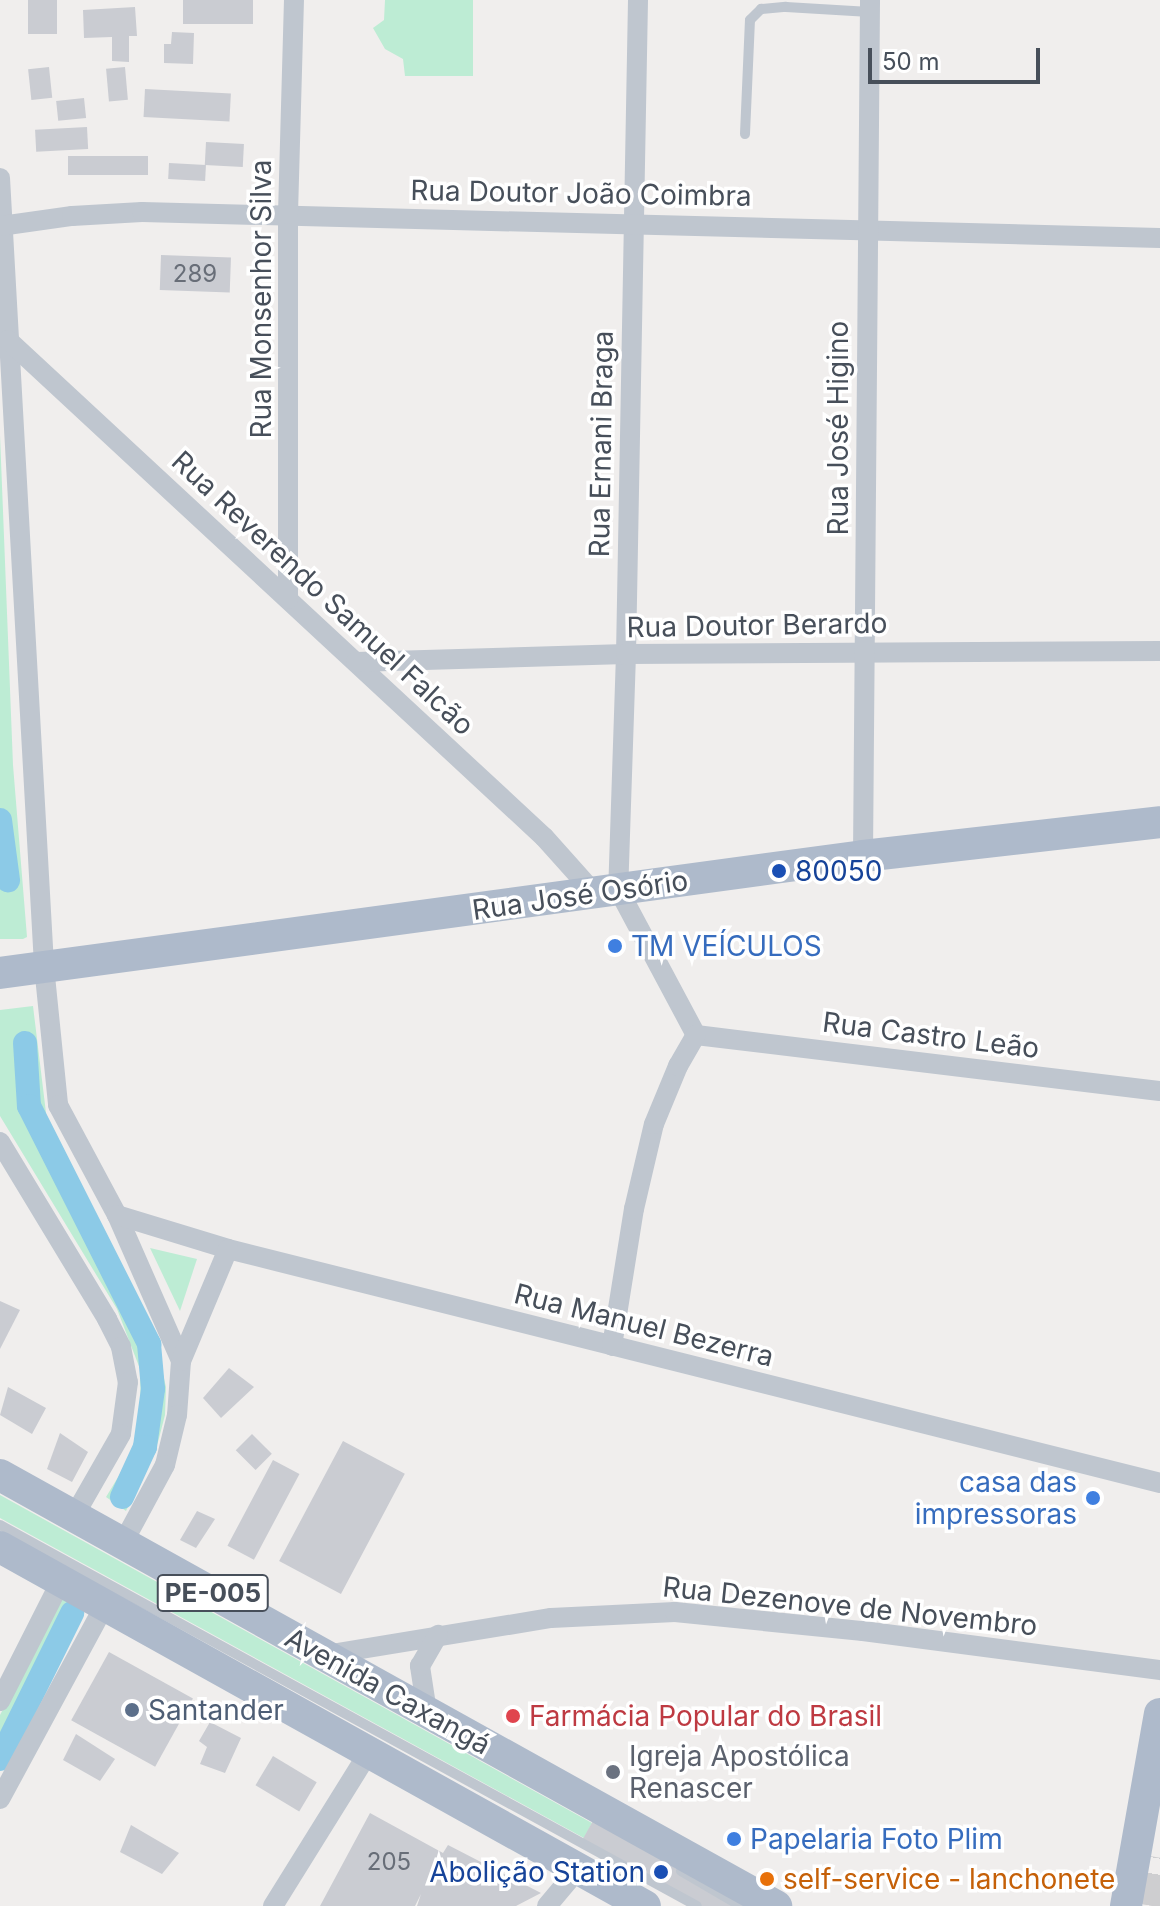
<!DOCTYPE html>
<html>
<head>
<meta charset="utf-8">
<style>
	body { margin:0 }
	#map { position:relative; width:1160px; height:1906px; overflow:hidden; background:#f0eeed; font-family:Inter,sans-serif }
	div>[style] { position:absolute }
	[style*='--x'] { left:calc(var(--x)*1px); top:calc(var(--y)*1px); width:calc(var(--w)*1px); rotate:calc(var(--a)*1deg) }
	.green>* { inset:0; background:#bdecd4 }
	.canal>* { height:24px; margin:-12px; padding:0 12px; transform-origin:12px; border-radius:12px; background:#8ccae7 }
	.building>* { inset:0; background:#caccd2; transform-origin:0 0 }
	.primary-tunnel>* { height:32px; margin-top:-16px; transform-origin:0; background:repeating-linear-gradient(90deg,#ceced0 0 32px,transparent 0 48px) }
	.service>* { height:10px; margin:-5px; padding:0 5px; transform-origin:5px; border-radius:5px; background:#bfc6cf }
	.minor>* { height:20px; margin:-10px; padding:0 10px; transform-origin:10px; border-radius:10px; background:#bfc6cf }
	.primary>* { height:32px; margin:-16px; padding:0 16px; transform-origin:16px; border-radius:16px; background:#aebacb }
	.dots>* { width:22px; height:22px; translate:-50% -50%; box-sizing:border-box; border:4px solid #fff; border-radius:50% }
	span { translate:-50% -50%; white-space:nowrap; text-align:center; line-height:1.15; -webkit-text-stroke:7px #fff; paint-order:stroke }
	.number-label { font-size:24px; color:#686e78 }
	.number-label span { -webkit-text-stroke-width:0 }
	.shield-label span { padding:2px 6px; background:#fff; border:2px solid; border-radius:6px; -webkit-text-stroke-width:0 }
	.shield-label { font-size:26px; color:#474f5a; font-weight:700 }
	.street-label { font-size:28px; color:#474f5a }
	.transit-label { font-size:28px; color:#164399 }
	.left { translate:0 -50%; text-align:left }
	.right { translate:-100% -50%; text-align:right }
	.shop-label { font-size:28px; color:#366cbe }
	.service-label { font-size:28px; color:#4e5e75 }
	.health-label { font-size:28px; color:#be3a42 }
	.worship-label { font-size:28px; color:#5b616d }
	.food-label { font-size:28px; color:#c56008 }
	.scale { position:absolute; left:868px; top:48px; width:172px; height:36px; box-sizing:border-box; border:4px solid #474f5a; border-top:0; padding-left:10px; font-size:24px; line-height:28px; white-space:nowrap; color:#474f5a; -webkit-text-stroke:6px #fff; paint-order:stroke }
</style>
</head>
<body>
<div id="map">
	<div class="green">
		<div style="clip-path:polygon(385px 0,473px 0,473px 76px,405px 76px,403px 59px,385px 49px,373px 28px,384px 20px)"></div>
		<div style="clip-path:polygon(0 435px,13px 765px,27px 937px,23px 939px,0 939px)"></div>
		<div style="clip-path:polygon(33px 1006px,47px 1121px,156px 1345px,166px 1387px,165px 1415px,158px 1442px,126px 1511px,106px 1497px,134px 1451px,141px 1418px,140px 1369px,117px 1309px,0 1116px,0 1010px)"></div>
		<div style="clip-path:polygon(150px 1248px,197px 1259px,180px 1311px)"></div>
		<div style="clip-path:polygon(0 1495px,592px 1823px,584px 1838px,0 1518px)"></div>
		<div style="clip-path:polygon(63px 1596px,81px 1608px,0 1753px,0 1715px)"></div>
	</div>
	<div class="canal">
		<div style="--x:0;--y:820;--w:61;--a:82.4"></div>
		<div style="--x:25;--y:1043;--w:63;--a:86.4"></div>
		<div style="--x:29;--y:1106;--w:267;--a:63.2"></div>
		<div style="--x:149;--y:1344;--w:45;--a:84.9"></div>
		<div style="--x:153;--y:1389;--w:59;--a:97.9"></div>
		<div style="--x:145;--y:1447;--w:55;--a:114.7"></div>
		<div style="--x:0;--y:1759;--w:163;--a:-63.7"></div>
	</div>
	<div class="building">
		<div style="left:28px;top:0;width:29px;height:34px"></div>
		<div style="left:183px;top:0;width:70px;height:24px"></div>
		<div style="clip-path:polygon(135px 7px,137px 36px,129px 36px,129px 62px,112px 61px,112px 37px,84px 38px,83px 10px)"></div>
		<div style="clip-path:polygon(172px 32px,194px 33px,193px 64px,164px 63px,164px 44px,171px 44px)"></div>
		<div style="left:49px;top:67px;width:31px;height:21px;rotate:84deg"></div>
		<div style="left:125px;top:67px;width:33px;height:19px;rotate:85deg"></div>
		<div style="left:145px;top:89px;width:86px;height:28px;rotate:3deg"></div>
		<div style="left:84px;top:98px;width:20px;height:28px;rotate:84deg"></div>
		<div style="left:87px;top:127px;width:22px;height:52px;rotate:87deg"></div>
		<div style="left:206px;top:142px;width:38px;height:23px;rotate:3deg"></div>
		<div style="left:148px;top:156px;width:19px;height:80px;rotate:90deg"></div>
		<div style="left:169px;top:163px;width:37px;height:16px;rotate:3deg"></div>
		<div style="left:161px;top:255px;width:70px;height:35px;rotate:2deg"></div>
		<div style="clip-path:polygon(0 1301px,20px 1310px,0 1349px)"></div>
		<div style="clip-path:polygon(229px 1368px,254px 1387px,221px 1418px,203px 1398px)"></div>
		<div style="clip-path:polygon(8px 1387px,46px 1408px,32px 1434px,0 1415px)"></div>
		<div style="clip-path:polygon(60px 1433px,88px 1452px,72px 1482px,47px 1469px)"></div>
		<div style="left:252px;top:1434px;width:28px;height:23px;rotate:45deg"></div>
		<div style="left:343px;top:1441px;width:70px;height:136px;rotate:28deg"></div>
		<div style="left:273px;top:1460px;width:30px;height:97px;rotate:28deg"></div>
		<div style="clip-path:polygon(197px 1511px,215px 1519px,196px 1548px,180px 1540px)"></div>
		<div style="left:109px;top:1652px;width:96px;height:78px;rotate:29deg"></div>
		<div style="clip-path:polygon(210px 1722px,241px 1738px,225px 1773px,200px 1764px,207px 1747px,199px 1741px)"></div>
		<div style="clip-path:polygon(76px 1734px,115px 1759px,100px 1781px,63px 1760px)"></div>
		<div style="left:273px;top:1756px;width:51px;height:34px;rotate:31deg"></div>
		<div style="clip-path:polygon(370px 1813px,443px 1853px,448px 1845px,541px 1893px,516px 1906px,417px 1906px,421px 1894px,415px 1906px,320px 1906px)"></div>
		<div style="clip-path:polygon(594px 1819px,738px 1906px,692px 1906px,580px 1844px)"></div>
		<div style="clip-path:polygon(131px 1825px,179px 1853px,162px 1874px,120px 1852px)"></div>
	</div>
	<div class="primary-tunnel">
		<div style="--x:1152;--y:1906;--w:49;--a:-80.5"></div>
	</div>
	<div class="service">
		<div style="--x:745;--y:134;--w:114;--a:-87.5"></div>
		<div style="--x:750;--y:20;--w:16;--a:-45"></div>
		<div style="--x:761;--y:9;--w:25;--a:-5"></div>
		<div style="--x:786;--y:7;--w:84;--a:3.4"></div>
		<div style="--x:0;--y:1525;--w:794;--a:28.66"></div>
		<div style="--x:681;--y:1871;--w:69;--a:30.3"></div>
	</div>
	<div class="minor">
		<div style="--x:638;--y:0;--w:654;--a:91.05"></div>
		<div style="--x:626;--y:654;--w:235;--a:91.9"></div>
		<div style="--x:618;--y:889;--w:166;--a:61.9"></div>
		<div style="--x:0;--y:178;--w:789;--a:86.8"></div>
		<div style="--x:44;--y:966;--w:140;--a:84.2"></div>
		<div style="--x:58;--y:1105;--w:125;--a:61.8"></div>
		<div style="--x:117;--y:1215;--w:159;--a:66.3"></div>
		<div style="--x:181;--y:1361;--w:54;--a:94.2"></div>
		<div style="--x:177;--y:1415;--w:51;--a:103.5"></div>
		<div style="--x:165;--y:1465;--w:89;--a:118.3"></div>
		<div style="--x:0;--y:226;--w:73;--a:-7.9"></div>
		<div style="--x:72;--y:216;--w:70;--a:-3.3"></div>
		<div style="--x:142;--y:212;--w:1018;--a:1.46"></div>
		<div style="--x:8;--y:340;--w:731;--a:42.84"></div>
		<div style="--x:544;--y:837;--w:75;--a:48.2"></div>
		<div style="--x:288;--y:599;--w:385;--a:-90"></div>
		<div style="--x:288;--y:214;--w:214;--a:-88.4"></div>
		<div style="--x:356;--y:662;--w:270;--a:-1.7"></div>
		<div style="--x:626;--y:654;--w:534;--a:-0.32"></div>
		<div style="--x:863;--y:856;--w:856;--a:-89.53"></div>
		<div style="--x:696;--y:1035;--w:467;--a:6.9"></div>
		<div style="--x:0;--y:1142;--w:207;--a:58.8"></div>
		<div style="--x:107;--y:1319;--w:31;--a:63"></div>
		<div style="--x:121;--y:1347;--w:36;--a:79"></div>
		<div style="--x:128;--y:1382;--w:52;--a:97.7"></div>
		<div style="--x:121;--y:1434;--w:95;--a:119.8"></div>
		<div style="--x:117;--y:1215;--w:116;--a:17"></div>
		<div style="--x:228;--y:1249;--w:961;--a:14.09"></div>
		<div style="--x:612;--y:1346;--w:139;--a:-80.9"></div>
		<div style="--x:634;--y:1209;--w:87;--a:-76.8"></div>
		<div style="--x:654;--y:1124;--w:63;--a:-67.5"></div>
		<div style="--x:678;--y:1066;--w:36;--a:-60"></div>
		<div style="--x:181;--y:1361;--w:121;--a:-67.2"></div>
		<div style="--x:325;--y:1655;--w:229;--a:-9.3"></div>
		<div style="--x:551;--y:1618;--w:124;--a:-2.8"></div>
		<div style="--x:675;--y:1612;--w:189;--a:5.8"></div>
		<div style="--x:863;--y:1631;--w:300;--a:7.5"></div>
		<div style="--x:0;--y:1701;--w:135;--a:-63.1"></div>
		<div style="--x:427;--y:1712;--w:47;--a:-98.7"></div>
		<div style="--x:420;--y:1666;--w:36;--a:-60"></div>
		<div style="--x:0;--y:1799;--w:221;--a:-61.6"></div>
		<div style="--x:273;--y:1906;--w:181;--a:-58.1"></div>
		<div style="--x:547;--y:1906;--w:48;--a:-50"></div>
	</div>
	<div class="primary">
		<div style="--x:0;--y:973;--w:871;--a:-7.72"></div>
		<div style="--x:863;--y:856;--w:299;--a:-6.5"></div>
		<div style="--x:0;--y:1475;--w:888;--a:29.05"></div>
		<div style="--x:0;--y:1547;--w:738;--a:29.1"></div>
		<div style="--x:1126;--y:1906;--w:195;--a:-80"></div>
	</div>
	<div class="dots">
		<div style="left:779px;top:871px;background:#1a4fb4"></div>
		<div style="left:615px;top:946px;background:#3f7fe0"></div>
		<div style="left:1093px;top:1498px;background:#3f7fe0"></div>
		<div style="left:132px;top:1710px;background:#5c6f8a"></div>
		<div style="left:513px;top:1716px;background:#e0444e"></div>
		<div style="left:613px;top:1772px;background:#6b7280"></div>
		<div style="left:734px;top:1839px;background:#3f7fe0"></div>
		<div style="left:661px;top:1872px;background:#1a4fb4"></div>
		<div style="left:767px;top:1879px;background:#e8710a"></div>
	</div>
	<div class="number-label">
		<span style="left:195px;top:274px">289</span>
		<span style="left:389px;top:1862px">205</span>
	</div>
	<div class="shield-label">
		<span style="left:213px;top:1593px">PE-005</span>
	</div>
	<div class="street-label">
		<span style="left:581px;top:193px;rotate:1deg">Rua Doutor João Coimbra</span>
		<span style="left:261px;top:299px;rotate:-90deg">Rua Monsenhor Silva</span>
		<span style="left:838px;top:428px;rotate:-90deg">Rua José Higino</span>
		<span style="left:601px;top:444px;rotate:-89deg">Rua Ernani Braga</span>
		<span style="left:323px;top:593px;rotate:43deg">Rua Reverendo Samuel Falcão</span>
		<span style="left:757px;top:625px;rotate:-1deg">Rua Doutor Berardo</span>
		<span style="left:580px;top:895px;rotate:-8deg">Rua José Osório</span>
		<span style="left:931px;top:1035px;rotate:7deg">Rua Castro Leão</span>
		<span style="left:644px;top:1325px;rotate:14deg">Rua Manuel Bezerra</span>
		<span style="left:850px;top:1606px;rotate:6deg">Rua Dezenove de Novembro</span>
		<span style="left:388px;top:1691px;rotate:29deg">Avenida Caxangá</span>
	</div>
	<div class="transit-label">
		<span class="left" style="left:795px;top:871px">80050</span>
		<span class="right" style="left:645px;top:1872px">Abolição Station</span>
	</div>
	<div class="shop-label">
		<span class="left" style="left:631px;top:946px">TM VEÍCULOS</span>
		<span class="right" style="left:1077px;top:1498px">casa das<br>impressoras</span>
		<span class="left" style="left:750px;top:1839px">Papelaria Foto Plim</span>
	</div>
	<div class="service-label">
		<span class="left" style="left:148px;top:1710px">Santander</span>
	</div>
	<div class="health-label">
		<span class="left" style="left:529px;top:1716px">Farmácia Popular do Brasil</span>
	</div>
	<div class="worship-label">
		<span class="left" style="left:629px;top:1772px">Igreja Apostólica<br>Renascer</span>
	</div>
	<div class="food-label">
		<span class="left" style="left:783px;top:1879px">self-service - lanchonete</span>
	</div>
	<div class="scale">50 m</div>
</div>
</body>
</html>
